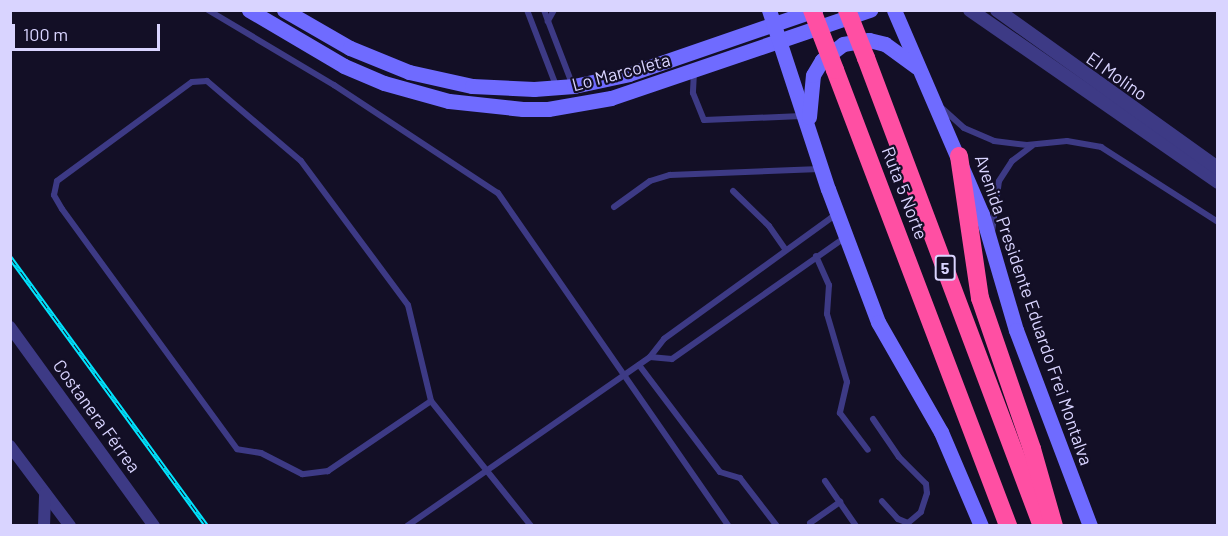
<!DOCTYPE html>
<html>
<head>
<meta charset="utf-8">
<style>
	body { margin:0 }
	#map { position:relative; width:1228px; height:536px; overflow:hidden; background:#130f26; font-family:Barlow,sans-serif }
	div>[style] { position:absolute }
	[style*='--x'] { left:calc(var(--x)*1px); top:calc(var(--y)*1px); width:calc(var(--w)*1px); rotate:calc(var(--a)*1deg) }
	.service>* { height:6px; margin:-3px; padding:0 3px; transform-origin:3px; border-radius:3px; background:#3d3a85 }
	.minor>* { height:12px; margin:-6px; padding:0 6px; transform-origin:6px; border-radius:6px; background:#3d3a85 }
	.tertiary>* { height:14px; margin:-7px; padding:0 7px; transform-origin:7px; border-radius:7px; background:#3d3a85 }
	.secondary>* { height:15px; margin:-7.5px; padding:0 7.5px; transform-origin:7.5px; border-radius:7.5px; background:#6f6bff }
	.motorway>* { height:18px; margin:-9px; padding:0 9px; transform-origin:9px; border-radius:9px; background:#ff4fa3 }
	.rail>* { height:5px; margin-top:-2.5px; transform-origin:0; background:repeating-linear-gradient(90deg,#130f26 0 9px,#00e5ff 0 18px); box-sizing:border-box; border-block:2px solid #00e5ff }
	.motorway-bridge>* { height:18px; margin:-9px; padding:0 9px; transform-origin:9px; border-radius:9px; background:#ff4fa3 }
	span { translate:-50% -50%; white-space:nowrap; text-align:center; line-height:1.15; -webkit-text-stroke:4.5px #130f26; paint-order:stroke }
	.shield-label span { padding:2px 4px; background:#130f26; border:2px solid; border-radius:4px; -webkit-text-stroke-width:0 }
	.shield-label { font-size:16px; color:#d9d4ff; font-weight:700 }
	.street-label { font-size:18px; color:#d9d4ff }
	.frame { position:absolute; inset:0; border:12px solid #d9d4ff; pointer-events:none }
	.scale { position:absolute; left:12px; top:24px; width:148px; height:27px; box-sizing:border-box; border:3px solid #d9d4ff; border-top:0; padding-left:8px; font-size:18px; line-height:21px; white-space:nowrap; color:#d9d4ff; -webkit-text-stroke:4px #130f26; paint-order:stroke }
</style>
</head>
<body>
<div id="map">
	<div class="service">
		<div style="--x:208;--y:10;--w:147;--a:30.8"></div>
		<div style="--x:334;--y:85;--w:196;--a:33.4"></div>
		<div style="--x:498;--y:193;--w:405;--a:55.3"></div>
		<div style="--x:527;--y:10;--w:84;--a:69"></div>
		<div style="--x:544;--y:10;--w:12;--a:70"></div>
		<div style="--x:554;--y:10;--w:13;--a:119"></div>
		<div style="--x:548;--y:21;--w:70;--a:69"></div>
		<div style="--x:694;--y:72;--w:21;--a:93"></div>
		<div style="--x:693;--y:93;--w:29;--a:68"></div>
		<div style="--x:704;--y:120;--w:98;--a:-2.3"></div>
		<div style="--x:943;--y:109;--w:28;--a:42"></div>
		<div style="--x:964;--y:128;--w:33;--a:23"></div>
		<div style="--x:994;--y:141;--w:33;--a:7"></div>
		<div style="--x:1027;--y:145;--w:40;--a:-5.7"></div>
		<div style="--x:1067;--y:141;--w:35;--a:10"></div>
		<div style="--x:1101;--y:147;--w:139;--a:32.7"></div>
		<div style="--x:733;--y:191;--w:50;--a:44.2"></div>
		<div style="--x:769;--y:226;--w:29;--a:55"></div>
		<div style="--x:614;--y:207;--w:44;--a:-35.8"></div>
		<div style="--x:650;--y:181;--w:21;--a:-17"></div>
		<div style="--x:670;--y:175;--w:150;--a:-2.3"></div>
		<div style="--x:837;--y:217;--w:6;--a:171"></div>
		<div style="--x:831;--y:218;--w:206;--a:144.1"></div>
		<div style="--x:664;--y:339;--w:23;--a:128"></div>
		<div style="--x:650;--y:357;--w:22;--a:5"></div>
		<div style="--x:672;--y:359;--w:210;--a:-35.1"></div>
		<div style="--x:992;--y:232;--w:51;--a:-82.2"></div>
		<div style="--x:999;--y:181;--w:24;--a:-57"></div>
		<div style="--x:1012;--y:161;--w:25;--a:-37"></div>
		<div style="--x:816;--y:256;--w:32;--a:66"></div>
		<div style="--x:829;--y:285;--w:29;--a:94"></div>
		<div style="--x:827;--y:314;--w:71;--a:73.6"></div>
		<div style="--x:847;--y:382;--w:32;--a:103"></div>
		<div style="--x:840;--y:413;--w:46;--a:52.9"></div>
		<div style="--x:639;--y:365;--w:134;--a:52.9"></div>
		<div style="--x:720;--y:472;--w:21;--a:17"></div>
		<div style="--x:740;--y:478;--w:61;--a:52.4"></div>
		<div style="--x:431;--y:401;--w:125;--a:145.8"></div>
		<div style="--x:328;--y:471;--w:26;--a:173"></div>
		<div style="--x:302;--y:474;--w:46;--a:-152.9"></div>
		<div style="--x:261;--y:453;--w:24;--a:-171"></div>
		<div style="--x:237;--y:449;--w:297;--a:-126.1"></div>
		<div style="--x:62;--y:209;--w:16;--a:-120"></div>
		<div style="--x:54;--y:195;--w:14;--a:-78"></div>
		<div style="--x:57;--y:181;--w:167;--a:-36.3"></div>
		<div style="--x:192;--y:82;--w:15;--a:-4"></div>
		<div style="--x:207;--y:81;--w:123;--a:40.4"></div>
		<div style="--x:301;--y:161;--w:179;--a:53.4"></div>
		<div style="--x:408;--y:305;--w:99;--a:76.5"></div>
		<div style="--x:431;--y:401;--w:160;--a:51.3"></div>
		<div style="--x:873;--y:419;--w:46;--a:55.6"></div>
		<div style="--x:899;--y:457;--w:38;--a:45"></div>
		<div style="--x:926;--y:484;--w:9;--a:84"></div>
		<div style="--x:927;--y:493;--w:20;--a:108"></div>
		<div style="--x:921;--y:512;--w:17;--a:140"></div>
		<div style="--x:908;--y:523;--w:11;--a:-158"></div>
		<div style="--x:898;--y:519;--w:24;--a:-132"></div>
		<div style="--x:825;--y:481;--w:55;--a:55.4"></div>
		<div style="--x:810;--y:523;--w:37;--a:-35"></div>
		<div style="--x:407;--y:526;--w:296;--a:-34.8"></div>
	</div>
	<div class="minor">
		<div style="--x:10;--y:327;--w:246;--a:54.1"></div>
		<div style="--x:10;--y:446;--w:100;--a:53.1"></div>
		<div style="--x:44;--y:526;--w:33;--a:-88"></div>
	</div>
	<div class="tertiary">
		<div style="--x:970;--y:10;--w:302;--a:34.7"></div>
		<div style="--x:997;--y:10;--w:272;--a:35.6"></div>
	</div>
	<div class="secondary">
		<div style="--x:249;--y:10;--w:110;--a:30.5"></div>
		<div style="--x:344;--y:66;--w:43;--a:23"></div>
		<div style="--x:384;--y:83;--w:67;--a:15.5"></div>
		<div style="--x:449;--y:101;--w:74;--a:6.2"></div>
		<div style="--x:523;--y:109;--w:25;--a:0"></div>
		<div style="--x:548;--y:109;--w:64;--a:-9.9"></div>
		<div style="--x:611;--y:98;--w:274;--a:-18.8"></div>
		<div style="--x:284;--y:10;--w:76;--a:29.9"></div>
		<div style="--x:350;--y:48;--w:64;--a:22.1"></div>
		<div style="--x:409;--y:72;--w:65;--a:12.5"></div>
		<div style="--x:472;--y:86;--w:62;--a:2.8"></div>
		<div style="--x:534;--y:89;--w:40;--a:-4.3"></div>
		<div style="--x:574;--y:86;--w:56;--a:-12.3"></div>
		<div style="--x:629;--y:74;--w:197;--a:-19"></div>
		<div style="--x:769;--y:10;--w:188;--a:71.8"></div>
		<div style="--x:828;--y:189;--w:142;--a:69.4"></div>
		<div style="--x:878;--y:322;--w:127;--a:60.2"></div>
		<div style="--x:941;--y:432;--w:102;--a:66.9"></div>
		<div style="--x:894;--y:10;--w:222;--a:66.7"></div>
		<div style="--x:982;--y:214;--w:121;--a:73.7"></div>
		<div style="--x:1016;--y:330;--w:210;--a:69.3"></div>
		<div style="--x:809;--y:117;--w:42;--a:-84.6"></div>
		<div style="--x:813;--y:75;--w:17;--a:-59"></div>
		<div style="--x:822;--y:60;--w:26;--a:-37"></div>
		<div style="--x:843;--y:44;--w:26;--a:-9"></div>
		<div style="--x:869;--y:40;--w:16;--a:14"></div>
		<div style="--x:885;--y:44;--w:39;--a:36"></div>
	</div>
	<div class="motorway">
		<div style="--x:866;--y:58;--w:500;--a:69.4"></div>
		<div style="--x:835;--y:70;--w:488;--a:69.2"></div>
		<div style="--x:959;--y:156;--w:144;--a:81.6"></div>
		<div style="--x:980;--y:298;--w:160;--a:71"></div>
		<div style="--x:1032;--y:449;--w:80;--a:74.1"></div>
	</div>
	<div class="rail">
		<div style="--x:10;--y:257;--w:333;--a:53.8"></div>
	</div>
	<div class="motorway-bridge">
		<div style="--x:812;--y:10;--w:64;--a:69"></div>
		<div style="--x:847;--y:10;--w:52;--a:68.4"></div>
	</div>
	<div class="shield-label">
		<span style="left:945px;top:268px">5</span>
	</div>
	<div class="street-label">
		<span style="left:621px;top:72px;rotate:-15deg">Lo Marcoleta</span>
		<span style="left:1117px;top:76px;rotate:35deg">El Molino</span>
		<span style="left:905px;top:193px;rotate:69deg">Ruta 5 Norte</span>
		<span style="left:1034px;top:310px;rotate:71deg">Avenida Presidente Eduardo Frei Montalva</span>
		<span style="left:97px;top:416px;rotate:54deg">Costanera Férrea</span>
	</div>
	<div class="frame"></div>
	<div class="scale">100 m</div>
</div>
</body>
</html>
